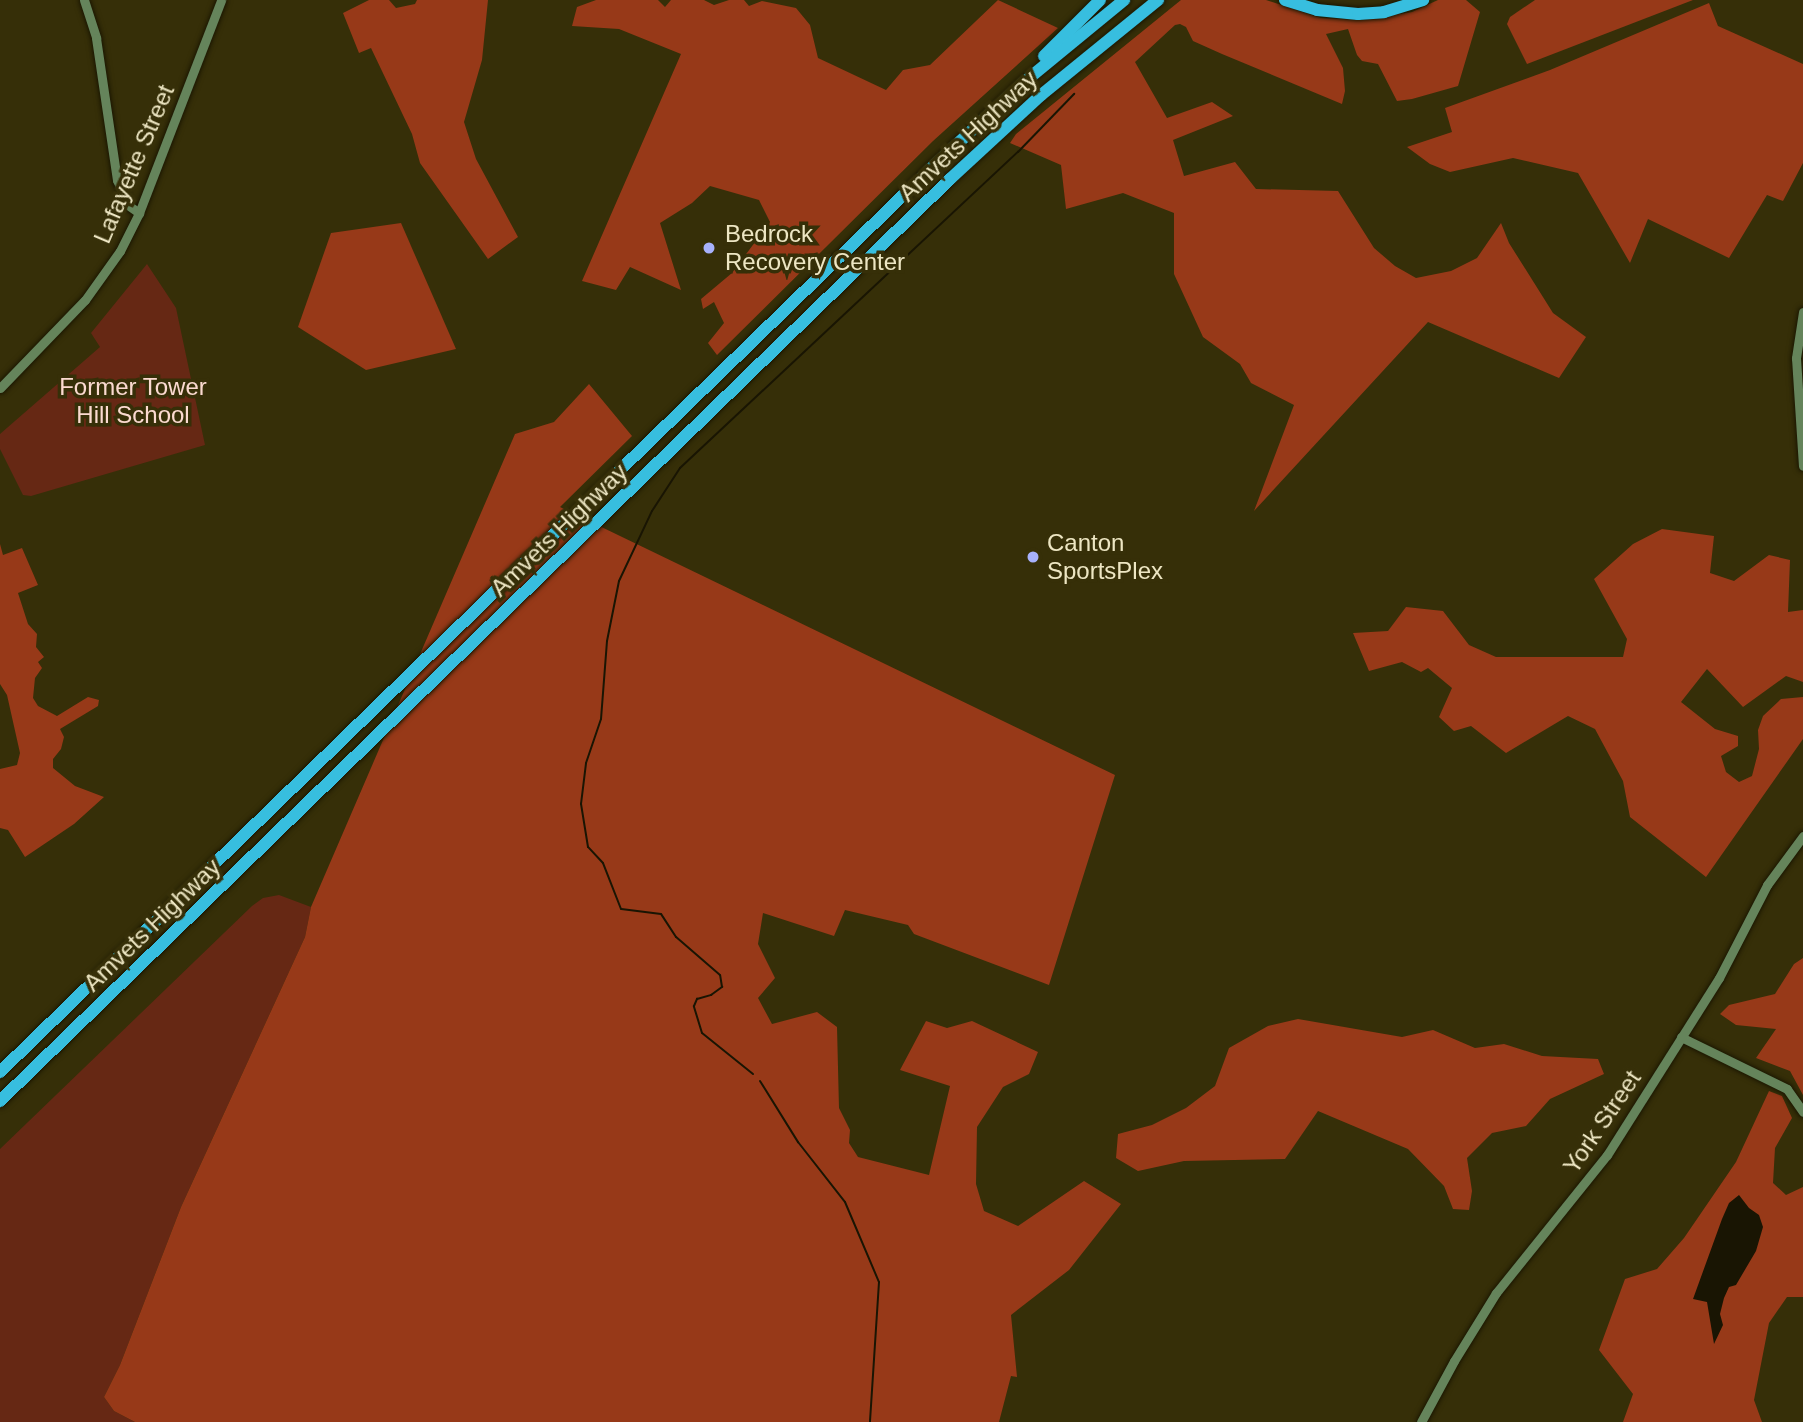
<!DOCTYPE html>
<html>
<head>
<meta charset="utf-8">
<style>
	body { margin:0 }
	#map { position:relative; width:1803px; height:1422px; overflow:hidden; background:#362f08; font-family:Arial,sans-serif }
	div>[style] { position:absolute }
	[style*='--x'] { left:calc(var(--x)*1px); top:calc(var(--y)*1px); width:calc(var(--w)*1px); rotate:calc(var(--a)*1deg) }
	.green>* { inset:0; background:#662814 }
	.forest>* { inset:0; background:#973918 }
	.water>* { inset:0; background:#191503 }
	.stream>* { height:2px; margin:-1px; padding:0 1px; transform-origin:1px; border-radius:1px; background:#191503 }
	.roads { filter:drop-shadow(0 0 2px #1b1702) drop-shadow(0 0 2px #1b1702) }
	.secondary>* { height:9px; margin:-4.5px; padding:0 4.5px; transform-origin:4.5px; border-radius:4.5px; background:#65845b }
	.highway>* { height:12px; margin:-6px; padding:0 6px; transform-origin:6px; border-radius:6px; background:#37bedf }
	.dots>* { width:19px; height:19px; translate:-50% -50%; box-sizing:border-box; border:4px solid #362f08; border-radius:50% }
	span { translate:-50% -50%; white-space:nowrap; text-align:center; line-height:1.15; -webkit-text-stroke:7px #362f08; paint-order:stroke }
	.street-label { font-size:24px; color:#ede6c3 }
	.poi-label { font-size:24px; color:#ede6c3 }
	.left { translate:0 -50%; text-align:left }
	.park-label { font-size:24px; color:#fbdad0 }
</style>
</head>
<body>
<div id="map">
	<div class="green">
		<div style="clip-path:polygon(147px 264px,176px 308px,205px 445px,31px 496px,23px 495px,0 449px,0 434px,100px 347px,91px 333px)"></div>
		<div style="clip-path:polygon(279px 895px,311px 907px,305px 937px,181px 1207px,120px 1365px,104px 1397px,114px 1411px,135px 1422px,0 1422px,0 1149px,252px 906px,263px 898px)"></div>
	</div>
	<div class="forest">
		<div style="clip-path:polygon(369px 0,389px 0,396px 8px,415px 4px,417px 0,488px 0,482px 60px,464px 122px,476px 159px,518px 237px,488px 259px,420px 163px,412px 134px,371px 48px,359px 53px,343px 13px)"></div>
		<div style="clip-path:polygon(596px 0,658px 0,665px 7px,671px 0,704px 0,714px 5px,729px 0,744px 0,749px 6px,762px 1px,796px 8px,810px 25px,818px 58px,886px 90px,903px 70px,930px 65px,998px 0,1058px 28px,933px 141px,717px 355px,708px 343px,724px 323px,714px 302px,703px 309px,701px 299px,732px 273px,770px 222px,759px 200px,710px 186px,692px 203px,660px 223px,681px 290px,630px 267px,616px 290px,582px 281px,681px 54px,619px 29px,572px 26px,577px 7px)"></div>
		<div style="clip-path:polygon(1181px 0,1266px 0,1321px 18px,1361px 20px,1412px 12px,1438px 0,1466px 0,1480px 12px,1458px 86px,1412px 99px,1397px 101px,1378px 64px,1362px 61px,1357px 55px,1348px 29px,1326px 34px,1343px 68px,1345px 91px,1342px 104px,1222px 54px,1193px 41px,1186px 27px,1180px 24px,1175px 25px,1135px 62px,1167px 118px,1212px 102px,1233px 116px,1173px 140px,1184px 176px,1235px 162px,1256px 189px,1338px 191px,1374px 248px,1395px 266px,1416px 278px,1451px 271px,1477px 258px,1501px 223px,1509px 243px,1553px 313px,1586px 337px,1559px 378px,1428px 322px,1254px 511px,1294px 405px,1251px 383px,1240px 364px,1203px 337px,1174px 274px,1174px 213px,1123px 193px,1066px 209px,1061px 165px,1010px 143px,1016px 134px)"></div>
		<div style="clip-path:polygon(1535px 0,1693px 0,1527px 64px,1507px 24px,1510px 17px)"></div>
		<div style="clip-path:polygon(1709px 3px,1718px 26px,1803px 64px,1803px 163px,1783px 201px,1767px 195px,1729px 258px,1648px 219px,1630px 263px,1578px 173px,1513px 158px,1450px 172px,1430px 164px,1407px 147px,1452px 132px,1445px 108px,1550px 70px)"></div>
		<div style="clip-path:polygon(401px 223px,456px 349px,366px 370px,298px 327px,331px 233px)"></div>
		<div style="clip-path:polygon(589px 384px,632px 436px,560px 507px,1115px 775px,1049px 985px,914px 934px,908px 925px,845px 910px,834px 936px,763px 913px,758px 944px,775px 978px,758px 998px,772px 1024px,817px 1012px,837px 1027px,839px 1108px,850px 1130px,849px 1143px,858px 1157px,929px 1175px,950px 1086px,900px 1070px,926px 1021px,947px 1028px,972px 1021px,1038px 1052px,1029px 1074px,1003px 1087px,977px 1127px,976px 1184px,984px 1211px,1018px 1226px,1084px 1181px,1121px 1204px,1069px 1270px,1011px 1315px,1017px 1377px,1011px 1376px,999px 1422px,135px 1422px,114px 1411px,104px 1397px,120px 1365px,181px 1207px,305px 937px,311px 907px,515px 434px,554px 422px)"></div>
		<div style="clip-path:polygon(1662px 529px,1714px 536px,1710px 573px,1734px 581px,1769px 555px,1790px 560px,1788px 612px,1803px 610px,1803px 682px,1786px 676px,1743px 707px,1707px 669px,1681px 702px,1715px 729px,1738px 736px,1738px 746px,1721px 756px,1726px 772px,1739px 782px,1752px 776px,1759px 749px,1758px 730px,1763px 716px,1781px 699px,1803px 697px,1803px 739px,1706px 877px,1630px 817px,1623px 781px,1595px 729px,1568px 716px,1506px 753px,1471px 726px,1454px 731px,1439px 717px,1452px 688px,1428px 668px,1421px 672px,1402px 662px,1369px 671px,1353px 633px,1388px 631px,1406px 607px,1443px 611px,1469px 645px,1496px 657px,1623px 657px,1627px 639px,1594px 579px,1633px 544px)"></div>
		<div style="clip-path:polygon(0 544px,3px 555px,22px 548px,38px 585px,18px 593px,28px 624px,37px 634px,36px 647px,44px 657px,38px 662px,42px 668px,35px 678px,33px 698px,38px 706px,57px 716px,88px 697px,99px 700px,98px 706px,60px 729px,64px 737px,61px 749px,53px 759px,53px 768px,75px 786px,104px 797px,74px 824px,25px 857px,8px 830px,0 828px,0 769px,17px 765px,20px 753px,7px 695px,0 684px)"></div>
		<div style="clip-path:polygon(1803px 958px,1803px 1095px,1790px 1071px,1756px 1058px,1776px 1029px,1736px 1025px,1720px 1014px,1729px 1005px,1775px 994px,1794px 964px)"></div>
		<div style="clip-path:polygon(1298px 1019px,1402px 1037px,1433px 1030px,1475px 1048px,1504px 1044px,1542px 1056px,1598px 1059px,1604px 1074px,1550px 1099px,1526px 1126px,1492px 1133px,1467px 1158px,1472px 1191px,1469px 1210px,1453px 1209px,1444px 1186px,1408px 1149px,1318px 1111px,1285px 1159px,1184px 1161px,1138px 1171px,1116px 1158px,1118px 1134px,1152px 1125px,1186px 1108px,1215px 1086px,1229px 1048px,1268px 1026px)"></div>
		<div style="clip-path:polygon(1769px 1091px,1782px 1096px,1792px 1118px,1775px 1148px,1773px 1183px,1786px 1195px,1803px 1187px,1803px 1297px,1787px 1297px,1769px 1323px,1754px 1400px,1762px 1422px,1623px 1422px,1633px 1394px,1599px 1350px,1625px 1279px,1657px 1269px,1684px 1238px,1736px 1162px)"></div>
	</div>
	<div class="water">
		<div style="clip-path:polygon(1739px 1195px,1749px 1208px,1759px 1215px,1763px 1227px,1756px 1251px,1736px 1285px,1729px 1287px,1724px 1298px,1720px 1314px,1723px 1325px,1714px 1344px,1707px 1302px,1693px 1299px,1722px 1219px,1729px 1203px)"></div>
	</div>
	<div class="stream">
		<div style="--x:753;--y:1074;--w:65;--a:-141.2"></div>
		<div style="--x:702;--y:1033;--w:28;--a:-107"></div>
		<div style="--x:694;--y:1006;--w:8;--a:-67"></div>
		<div style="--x:697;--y:999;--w:15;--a:-16"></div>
		<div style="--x:711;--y:995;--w:14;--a:-36"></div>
		<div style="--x:722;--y:987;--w:12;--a:-99"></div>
		<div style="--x:720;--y:975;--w:58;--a:-139.2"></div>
		<div style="--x:676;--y:937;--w:27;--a:-123"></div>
		<div style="--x:661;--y:914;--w:40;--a:-172.9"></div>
		<div style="--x:621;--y:909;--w:49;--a:-111.4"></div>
		<div style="--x:603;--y:863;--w:22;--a:-133"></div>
		<div style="--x:588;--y:847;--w:44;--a:-99.2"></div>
		<div style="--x:581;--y:804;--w:41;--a:-83"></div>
		<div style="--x:586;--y:763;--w:46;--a:-71.2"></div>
		<div style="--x:601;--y:719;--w:78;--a:-85.6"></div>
		<div style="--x:607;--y:641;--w:61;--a:-78.7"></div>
		<div style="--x:619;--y:581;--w:77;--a:-64.8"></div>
		<div style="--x:652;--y:511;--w:51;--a:-56.9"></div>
		<div style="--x:680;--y:468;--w:463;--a:-43.1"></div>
		<div style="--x:1018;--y:152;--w:81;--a:-46"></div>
		<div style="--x:760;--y:1081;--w:72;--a:58.1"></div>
		<div style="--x:798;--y:1142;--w:76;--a:51.9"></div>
		<div style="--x:845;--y:1202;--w:87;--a:67"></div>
		<div style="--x:879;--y:1282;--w:140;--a:93.7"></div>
	</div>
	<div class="roads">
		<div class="secondary">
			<div style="--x:84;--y:0;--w:40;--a:72"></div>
			<div style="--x:96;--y:38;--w:144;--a:81.6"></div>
			<div style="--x:117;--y:180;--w:27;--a:66"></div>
			<div style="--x:128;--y:205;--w:14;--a:36"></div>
			<div style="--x:1803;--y:312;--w:47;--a:98.7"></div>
			<div style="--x:1796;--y:358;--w:108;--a:86.3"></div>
			<div style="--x:0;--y:388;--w:122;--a:-46"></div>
			<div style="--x:85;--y:300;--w:60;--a:-54.5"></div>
			<div style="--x:120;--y:251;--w:42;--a:-63.4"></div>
			<div style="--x:139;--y:213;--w:228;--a:-68.9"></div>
			<div style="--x:1681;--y:1037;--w:118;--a:26.1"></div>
			<div style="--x:1787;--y:1089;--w:28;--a:55"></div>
			<div style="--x:1421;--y:1422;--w:69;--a:-61.6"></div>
			<div style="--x:1454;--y:1361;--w:80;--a:-58.3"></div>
			<div style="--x:1496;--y:1293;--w:177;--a:-51.2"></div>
			<div style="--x:1607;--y:1155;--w:209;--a:-57.7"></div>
			<div style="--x:1719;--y:978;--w:105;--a:-62.7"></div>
			<div style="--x:1767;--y:885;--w:61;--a:-53.7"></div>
		</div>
		<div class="highway">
			<div style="--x:1285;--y:0;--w:34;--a:17"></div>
			<div style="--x:1317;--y:10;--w:41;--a:5.6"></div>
			<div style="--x:1358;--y:14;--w:26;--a:-4"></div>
			<div style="--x:1384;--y:12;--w:41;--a:-17.1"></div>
			<div style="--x:1044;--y:56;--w:79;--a:-45"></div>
			<div style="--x:0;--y:1072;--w:1293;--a:-44.15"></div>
			<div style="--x:928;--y:171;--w:129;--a:-42.8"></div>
			<div style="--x:1023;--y:83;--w:131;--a:-39.4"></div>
			<div style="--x:0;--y:1101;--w:1324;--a:-44.14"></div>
			<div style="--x:950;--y:179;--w:124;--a:-42.7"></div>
			<div style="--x:1041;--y:95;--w:151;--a:-39.1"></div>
		</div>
	</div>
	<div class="dots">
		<div style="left:709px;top:248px;background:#a7b1fc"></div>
		<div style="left:1033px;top:557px;background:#a7b1fc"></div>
	</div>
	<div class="street-label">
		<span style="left:968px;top:136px;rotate:-43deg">Amvets Highway</span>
		<span style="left:134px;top:164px;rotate:-67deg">Lafayette Street</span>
		<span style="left:559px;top:530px;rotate:-44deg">Amvets Highway</span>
		<span style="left:152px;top:925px;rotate:-44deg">Amvets Highway</span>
		<span style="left:1602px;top:1122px;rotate:-56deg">York Street</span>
	</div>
	<div class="poi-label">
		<span class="left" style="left:725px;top:248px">Bedrock<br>Recovery Center</span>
		<span class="left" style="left:1047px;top:557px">Canton<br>SportsPlex</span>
	</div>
	<div class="park-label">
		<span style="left:133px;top:401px">Former Tower<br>Hill School</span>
	</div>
</div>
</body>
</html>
